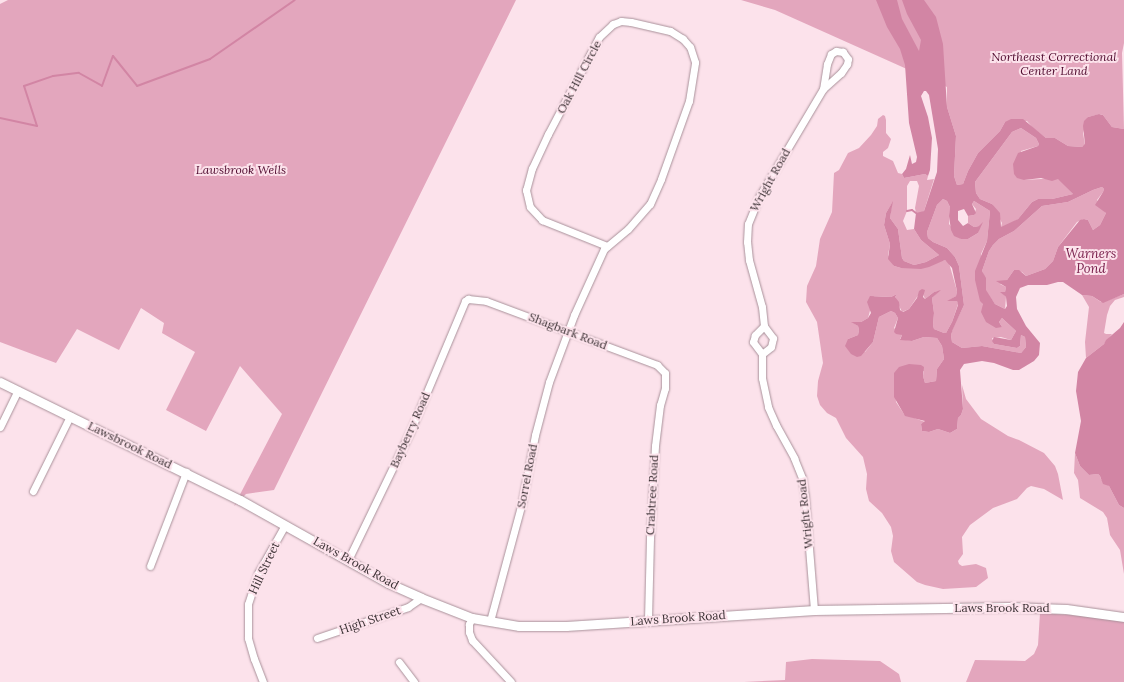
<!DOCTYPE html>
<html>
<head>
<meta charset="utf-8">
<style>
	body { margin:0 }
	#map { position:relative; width:1124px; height:682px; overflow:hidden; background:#fce2eb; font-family:Lora,serif }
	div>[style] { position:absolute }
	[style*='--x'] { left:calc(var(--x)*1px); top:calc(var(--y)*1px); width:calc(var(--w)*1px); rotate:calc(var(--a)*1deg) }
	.green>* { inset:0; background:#e3a6bd }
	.water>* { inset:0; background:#d285a4 }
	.stream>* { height:2px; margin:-1px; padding:0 1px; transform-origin:1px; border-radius:1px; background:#d285a4 }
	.roads { filter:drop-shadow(0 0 1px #a9919a) drop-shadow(0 0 1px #a9919a) }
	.minor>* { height:7px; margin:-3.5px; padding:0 3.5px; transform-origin:3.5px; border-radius:3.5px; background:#fff }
	.tertiary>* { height:9px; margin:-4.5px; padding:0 4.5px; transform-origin:4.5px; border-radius:4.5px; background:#fff }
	span { translate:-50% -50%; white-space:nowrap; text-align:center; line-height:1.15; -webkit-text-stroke:4px #fce2eb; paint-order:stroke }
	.park-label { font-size:12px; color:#500b2f; font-style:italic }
	.street-label { font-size:12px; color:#3c3235 }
	.water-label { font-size:13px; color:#781d4a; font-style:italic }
</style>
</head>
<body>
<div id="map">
	<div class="green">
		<div style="clip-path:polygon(8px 0,516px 0,274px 490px,246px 494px,234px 506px,282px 414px,240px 366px,206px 431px,166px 410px,195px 352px,162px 333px,164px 323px,141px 308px,119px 350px,77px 329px,56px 363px,0 342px,0 4px)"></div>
		<div style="clip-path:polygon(741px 0,1124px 0,1124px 43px,1122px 53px,1124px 129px,1112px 127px,1103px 115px,1100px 114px,1088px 117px,1083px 133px,1085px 145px,1082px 147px,1068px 146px,1055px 138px,1046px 138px,1033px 128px,1027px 121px,1005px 122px,1000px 131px,978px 153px,968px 171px,963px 184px,957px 185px,954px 176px,956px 136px,947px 107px,947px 87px,775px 10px)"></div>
		<div style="clip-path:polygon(883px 115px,885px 116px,886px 120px,886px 133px,891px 139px,888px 148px,883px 152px,883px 156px,893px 161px,898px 173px,902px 174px,904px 178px,925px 174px,928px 176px,927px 180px,934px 179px,924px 211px,921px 213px,916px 213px,915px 208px,919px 186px,917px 181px,910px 181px,907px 186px,907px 211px,903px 221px,907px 230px,914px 229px,921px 240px,939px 255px,926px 262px,914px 265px,904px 261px,902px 258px,898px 229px,890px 218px,892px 203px,886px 213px,884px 225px,890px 244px,888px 255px,894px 266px,901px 268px,914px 268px,945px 260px,949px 263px,957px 291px,956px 296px,948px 301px,957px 301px,958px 304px,952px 322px,946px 333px,944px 333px,934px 329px,933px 325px,934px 313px,932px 298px,939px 291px,934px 292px,925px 299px,923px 294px,919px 294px,909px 309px,902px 312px,895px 297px,897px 294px,891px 297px,874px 296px,868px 318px,861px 322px,852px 322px,858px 326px,859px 330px,858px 335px,848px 339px,865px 352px,873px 342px,879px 317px,891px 311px,895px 313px,898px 318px,894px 328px,902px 335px,900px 339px,912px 341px,924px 337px,937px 338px,942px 346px,944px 359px,937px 369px,936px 381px,925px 383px,923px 376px,924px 371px,894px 373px,896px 402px,904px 414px,925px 422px,921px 424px,922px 431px,929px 432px,938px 429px,950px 433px,957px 429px,958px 418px,961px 415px,963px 409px,962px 385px,966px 399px,981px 419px,1008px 436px,1019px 440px,1044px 453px,1055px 466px,1058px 474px,1063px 500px,1044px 489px,1031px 486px,1027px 488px,1017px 499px,993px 508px,970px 525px,962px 537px,963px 554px,958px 561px,959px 564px,962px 566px,976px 564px,986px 568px,988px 578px,976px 587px,943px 589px,925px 585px,917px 582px,894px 562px,891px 551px,893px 536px,891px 527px,882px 513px,869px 501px,866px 489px,867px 474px,863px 457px,846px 438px,836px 418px,827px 413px,820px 405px,817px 396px,818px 381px,823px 363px,817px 322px,806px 302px,807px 286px,816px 266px,820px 239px,832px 212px,834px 173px,839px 170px,848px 153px,859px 148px,871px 135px,877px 126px,878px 119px)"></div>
		<div style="clip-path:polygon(1021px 128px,1036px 138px,1039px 144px,1038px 146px,1021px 151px,1024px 180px,1058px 178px,1073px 194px,1052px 199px,1038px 199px,1032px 202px,1018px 219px,1004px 228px,1001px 227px,1002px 223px,992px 204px,980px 199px,976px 193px,975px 182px,1012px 132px)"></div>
		<div style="clip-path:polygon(1102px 187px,1104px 189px,1103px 192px,1097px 200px,1106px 213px,1100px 225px,1093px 230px,1088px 220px,1084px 219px,1077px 222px,1058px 247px,1053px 261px,1045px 269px,1026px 276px,1022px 272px,1014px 270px,1007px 280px,1000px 284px,1006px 287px,1005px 292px,1001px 292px,1006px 297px,1005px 309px,995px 304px,985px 290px,986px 281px,982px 271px,989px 251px,993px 245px,999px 239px,1014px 231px,1042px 206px,1068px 202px,1093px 190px)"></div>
		<div style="clip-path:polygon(943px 199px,947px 201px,950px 207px,949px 224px,961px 239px,968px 239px,978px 233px,979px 226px,974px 227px,968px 223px,968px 216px,974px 215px,976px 209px,972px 204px,974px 201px,990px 211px,987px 241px,981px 254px,983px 307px,986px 321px,1002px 327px,999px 322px,1002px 318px,1016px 331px,1011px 340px,1001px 337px,992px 338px,994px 344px,1017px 348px,1020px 346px,1021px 335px,1025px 337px,1026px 347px,1021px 353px,982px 346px,962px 348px,952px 342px,951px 335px,953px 328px,964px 305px,959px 266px,955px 257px,947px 248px,933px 242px,928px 238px,927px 232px,937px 205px)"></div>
		<div style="clip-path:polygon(1124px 294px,1124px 297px,1115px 300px,1110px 306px,1107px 315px,1104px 333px,1106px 334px,1112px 334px,1104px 344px,1086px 358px,1085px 342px,1089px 307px,1082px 295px,1092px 296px,1101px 302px,1106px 301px)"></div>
		<div style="clip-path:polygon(1075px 453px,1080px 466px,1089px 475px,1098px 474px,1100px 476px,1101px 479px,1109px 486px,1119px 505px,1124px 508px,1124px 574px,1120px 550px,1110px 535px,1107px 518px,1103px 512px,1080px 498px,1078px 480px,1074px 473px)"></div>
		<div style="clip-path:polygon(1040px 613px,1099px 617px,1124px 621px,1124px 682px,966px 682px,975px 660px,1025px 661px,1034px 654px,1038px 645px)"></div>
		<div style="clip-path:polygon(812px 659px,880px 661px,899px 674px,901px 682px,744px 682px,785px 680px,786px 662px)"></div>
	</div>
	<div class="water">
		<div style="clip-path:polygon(evenodd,876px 0,897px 0,902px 19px,919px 51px,921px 40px,907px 14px,902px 0,924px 0,936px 17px,943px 44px,947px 107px,956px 136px,954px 176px,957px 185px,963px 184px,968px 171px,978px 153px,1000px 131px,1005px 122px,1011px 119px,1023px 119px,1046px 138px,1055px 138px,1068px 146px,1082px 147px,1085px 144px,1083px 126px,1084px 121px,1088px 117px,1099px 114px,1103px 115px,1112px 127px,1124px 129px,1124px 294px,1103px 303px,1092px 296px,1082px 295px,1063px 282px,1058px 282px,1047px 285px,1028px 285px,1020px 288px,1016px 297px,1017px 309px,1026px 326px,1040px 343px,1039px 355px,1034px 361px,1019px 370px,1013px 370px,994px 363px,982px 361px,964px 364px,960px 370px,963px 409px,961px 415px,958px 418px,957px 429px,950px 433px,938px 429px,929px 432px,922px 431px,921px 424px,925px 421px,905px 416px,894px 397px,894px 373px,899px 367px,909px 364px,921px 365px,924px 367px,923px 376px,925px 383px,936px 381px,937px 369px,944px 359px,942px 346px,937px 338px,924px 337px,912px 341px,900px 340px,902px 335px,896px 334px,894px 332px,898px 318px,895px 313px,891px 311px,879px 317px,873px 342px,861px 356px,857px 357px,851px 354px,845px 346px,848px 339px,858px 335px,859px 330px,858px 326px,851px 322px,861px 322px,868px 318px,871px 313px,867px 302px,870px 296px,891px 297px,897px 294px,895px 297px,899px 302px,900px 310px,903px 312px,909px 309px,917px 298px,919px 291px,922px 289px,925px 290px,923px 297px,925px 299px,934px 292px,941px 290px,932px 298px,934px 313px,933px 325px,934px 329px,944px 333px,946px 333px,952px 322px,958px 305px,957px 301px,947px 301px,956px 296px,957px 291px,952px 268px,945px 260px,929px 267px,921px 269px,901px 268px,894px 266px,888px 259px,890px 244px,884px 225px,886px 213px,893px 201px,890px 218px,898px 229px,902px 258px,904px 261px,914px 265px,926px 262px,939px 255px,921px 240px,914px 229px,916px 213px,924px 211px,937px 172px,938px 149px,929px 95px,926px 91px,924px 91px,921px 96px,928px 117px,932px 138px,930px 170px,928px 176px,925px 174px,904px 178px,902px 174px,906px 169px,910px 155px,912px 164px,916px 162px,917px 157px,909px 123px,905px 65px,900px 49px,887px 27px,876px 0,1021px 128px,1036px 138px,1039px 144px,1038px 146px,1018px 153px,1013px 164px,1014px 174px,1017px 178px,1024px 180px,1041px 178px,1052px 181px,1058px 179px,1073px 194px,1052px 199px,1038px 199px,1032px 202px,1018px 219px,1001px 227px,1000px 213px,992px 204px,980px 199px,976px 193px,975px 182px,1012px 132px,1021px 128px,876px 0,1102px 187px,1104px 189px,1103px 192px,1095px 205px,1106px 213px,1100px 225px,1093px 230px,1088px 220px,1084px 219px,1080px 220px,1058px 247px,1053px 261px,1045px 269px,1026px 276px,1019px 270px,1014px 270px,1007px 280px,996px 281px,1006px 287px,1005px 292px,1000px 292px,1006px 297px,1007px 306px,1005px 309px,995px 304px,986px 290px,986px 278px,982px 271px,989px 251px,993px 245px,999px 239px,1014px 231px,1042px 206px,1068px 202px,1093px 190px,1102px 187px,876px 0,943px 199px,947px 201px,950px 207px,949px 216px,951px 230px,954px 236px,961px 239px,968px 239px,978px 233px,983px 222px,979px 226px,974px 227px,968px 223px,963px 226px,958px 220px,958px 211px,964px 209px,968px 216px,974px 215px,976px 213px,972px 204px,974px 201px,990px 211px,987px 241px,975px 271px,975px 280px,980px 301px,983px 304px,981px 312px,986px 322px,996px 328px,1002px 327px,999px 322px,1002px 318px,1016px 331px,1011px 340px,994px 337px,992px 341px,994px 344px,1017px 348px,1020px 346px,1021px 335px,1025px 337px,1026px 347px,1021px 353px,982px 346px,962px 348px,952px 342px,951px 335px,953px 329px,964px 305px,959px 266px,955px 257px,947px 248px,933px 242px,928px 238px,927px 232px,937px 205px,943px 199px)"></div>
		<div style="clip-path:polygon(1124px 322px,1124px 508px,1119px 505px,1109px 486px,1103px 484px,1100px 476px,1098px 474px,1089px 475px,1080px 466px,1075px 453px,1081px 421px,1076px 391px,1078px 372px,1086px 358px,1104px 344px,1106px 340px,1120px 328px)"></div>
	</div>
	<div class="stream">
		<div style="--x:0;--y:118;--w:38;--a:12"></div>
		<div style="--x:37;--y:126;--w:42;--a:-108"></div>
		<div style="--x:24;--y:86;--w:31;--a:-19"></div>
		<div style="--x:53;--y:76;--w:26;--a:-7"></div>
		<div style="--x:79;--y:73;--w:26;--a:29"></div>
		<div style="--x:102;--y:86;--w:32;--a:-70"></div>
		<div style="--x:113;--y:56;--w:38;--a:51"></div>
		<div style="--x:137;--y:86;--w:78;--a:-20.3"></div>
		<div style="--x:210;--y:59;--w:103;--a:-34.8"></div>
		<div style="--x:907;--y:211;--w:5;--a:-11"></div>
		<div style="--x:912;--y:210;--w:5;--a:37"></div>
	</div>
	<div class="roads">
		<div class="minor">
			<div style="--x:764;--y:326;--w:13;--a:135"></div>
			<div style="--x:755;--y:335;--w:7;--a:106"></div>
			<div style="--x:753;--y:342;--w:15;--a:53"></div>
			<div style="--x:762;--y:354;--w:24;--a:90"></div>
			<div style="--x:762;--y:378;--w:30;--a:78"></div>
			<div style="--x:768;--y:407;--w:20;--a:66"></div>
			<div style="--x:776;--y:425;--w:38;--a:61"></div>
			<div style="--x:794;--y:458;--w:22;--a:68"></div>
			<div style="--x:802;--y:478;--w:20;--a:81"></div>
			<div style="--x:805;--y:498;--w:112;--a:85.4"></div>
			<div style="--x:762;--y:354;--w:11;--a:-38"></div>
			<div style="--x:771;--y:347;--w:9;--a:-77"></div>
			<div style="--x:773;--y:338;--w:15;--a:-127"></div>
			<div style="--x:764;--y:326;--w:19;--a:-96"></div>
			<div style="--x:762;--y:307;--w:49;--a:-105.5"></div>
			<div style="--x:749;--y:260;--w:18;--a:-96"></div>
			<div style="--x:747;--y:242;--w:18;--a:-87"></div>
			<div style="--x:748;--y:224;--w:31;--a:-68"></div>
			<div style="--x:760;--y:195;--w:123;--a:-59.3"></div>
			<div style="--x:823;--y:89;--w:24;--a:-42"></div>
			<div style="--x:841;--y:73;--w:11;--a:-56"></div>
			<div style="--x:847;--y:64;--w:5;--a:-79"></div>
			<div style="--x:848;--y:59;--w:9;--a:-126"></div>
			<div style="--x:843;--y:52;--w:7;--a:-172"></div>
			<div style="--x:836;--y:51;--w:6;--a:149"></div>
			<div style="--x:831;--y:54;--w:11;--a:112"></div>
			<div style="--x:827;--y:64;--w:25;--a:99"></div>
			<div style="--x:0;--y:427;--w:41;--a:-64.1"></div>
			<div style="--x:33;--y:491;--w:84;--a:-63.7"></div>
			<div style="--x:348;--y:560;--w:142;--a:-64.2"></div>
			<div style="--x:410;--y:432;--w:142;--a:-67.2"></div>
			<div style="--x:465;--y:301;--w:4;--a:-34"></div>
			<div style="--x:468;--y:299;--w:18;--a:6"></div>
			<div style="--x:486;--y:301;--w:183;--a:20.5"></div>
			<div style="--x:657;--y:365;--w:11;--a:45"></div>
			<div style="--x:665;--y:373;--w:15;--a:90"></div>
			<div style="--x:665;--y:388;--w:18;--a:106"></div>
			<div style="--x:660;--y:405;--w:41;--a:97"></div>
			<div style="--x:655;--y:446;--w:92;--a:93.1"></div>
			<div style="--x:650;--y:538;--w:82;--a:91.4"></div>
			<div style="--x:150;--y:566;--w:101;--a:-69"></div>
			<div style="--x:472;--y:618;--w:7;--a:117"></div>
			<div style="--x:469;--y:624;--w:8;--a:90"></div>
			<div style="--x:469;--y:632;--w:9;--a:69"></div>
			<div style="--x:472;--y:640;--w:57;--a:47.1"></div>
			<div style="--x:490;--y:621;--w:123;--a:-74.9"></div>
			<div style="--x:522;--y:502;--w:68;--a:-79"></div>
			<div style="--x:535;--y:435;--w:55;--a:-75.2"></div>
			<div style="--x:549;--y:382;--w:72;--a:-69.5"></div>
			<div style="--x:574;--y:315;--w:72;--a:-65.6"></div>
			<div style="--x:604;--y:249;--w:31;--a:-40"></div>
			<div style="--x:628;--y:229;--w:33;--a:-49"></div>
			<div style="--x:650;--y:204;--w:27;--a:-66"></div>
			<div style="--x:661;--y:179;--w:83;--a:-70.3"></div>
			<div style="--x:689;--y:101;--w:39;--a:-81"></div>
			<div style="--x:695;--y:62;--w:16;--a:-108"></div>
			<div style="--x:690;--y:47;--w:11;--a:-131"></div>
			<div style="--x:683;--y:39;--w:15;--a:-148"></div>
			<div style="--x:670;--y:31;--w:40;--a:-167"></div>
			<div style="--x:631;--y:22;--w:10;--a:-174"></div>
			<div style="--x:621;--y:21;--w:9;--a:159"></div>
			<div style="--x:613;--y:24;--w:19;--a:137"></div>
			<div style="--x:599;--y:37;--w:110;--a:117.7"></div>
			<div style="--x:548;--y:134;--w:38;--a:115"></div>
			<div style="--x:532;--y:168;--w:23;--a:105"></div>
			<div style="--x:526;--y:190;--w:17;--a:77"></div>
			<div style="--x:530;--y:207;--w:18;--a:47"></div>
			<div style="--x:542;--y:220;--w:70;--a:21.8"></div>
			<div style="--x:317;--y:638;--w:96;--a:-18.8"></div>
			<div style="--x:408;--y:607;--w:16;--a:-35"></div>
			<div style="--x:399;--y:662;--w:25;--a:53"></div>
			<div style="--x:263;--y:682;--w:25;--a:-111"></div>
			<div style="--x:254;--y:659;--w:22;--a:-106"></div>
			<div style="--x:248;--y:638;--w:34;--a:-90"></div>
			<div style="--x:248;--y:604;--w:33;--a:-72"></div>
			<div style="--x:258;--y:573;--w:55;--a:-60.6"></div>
		</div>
		<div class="tertiary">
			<div style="--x:0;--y:382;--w:267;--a:26.2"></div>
			<div style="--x:240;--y:500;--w:170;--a:29.3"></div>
			<div style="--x:388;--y:583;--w:36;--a:24"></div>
			<div style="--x:421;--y:598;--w:55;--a:21.4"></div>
			<div style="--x:472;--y:618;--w:48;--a:9.7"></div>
			<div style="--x:519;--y:626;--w:47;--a:0"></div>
			<div style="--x:566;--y:626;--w:249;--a:-3.7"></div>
			<div style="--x:814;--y:610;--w:195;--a:-0.9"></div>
			<div style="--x:1009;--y:607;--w:57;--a:2"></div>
			<div style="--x:1066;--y:609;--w:59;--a:7.9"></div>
		</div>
	</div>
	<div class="park-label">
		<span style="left:1054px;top:64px">Northeast Correctional<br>Center Land</span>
		<span style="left:241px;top:170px">Lawsbrook Wells</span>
	</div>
	<div class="street-label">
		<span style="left:579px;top:77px;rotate:-62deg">Oak Hill Circle</span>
		<span style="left:770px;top:180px;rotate:-61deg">Wright Road</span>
		<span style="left:568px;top:331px;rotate:21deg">Shagbark Road</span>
		<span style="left:410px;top:430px;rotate:-66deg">Bayberry Road</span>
		<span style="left:130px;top:445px;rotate:26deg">Lawsbrook Road</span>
		<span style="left:527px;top:476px;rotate:-79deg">Sorrel Road</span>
		<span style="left:652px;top:495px;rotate:-87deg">Crabtree Road</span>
		<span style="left:805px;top:514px;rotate:-96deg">Wright Road</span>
		<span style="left:356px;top:563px;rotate:29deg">Laws Brook Road</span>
		<span style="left:264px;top:568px;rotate:-65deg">Hill Street</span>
		<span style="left:1002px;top:608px">Laws Brook Road</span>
		<span style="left:678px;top:618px;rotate:-4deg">Laws Brook Road</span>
		<span style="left:370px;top:620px;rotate:-19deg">High Street</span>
	</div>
	<div class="water-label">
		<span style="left:1091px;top:262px">Warners<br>Pond</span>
	</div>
</div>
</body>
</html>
